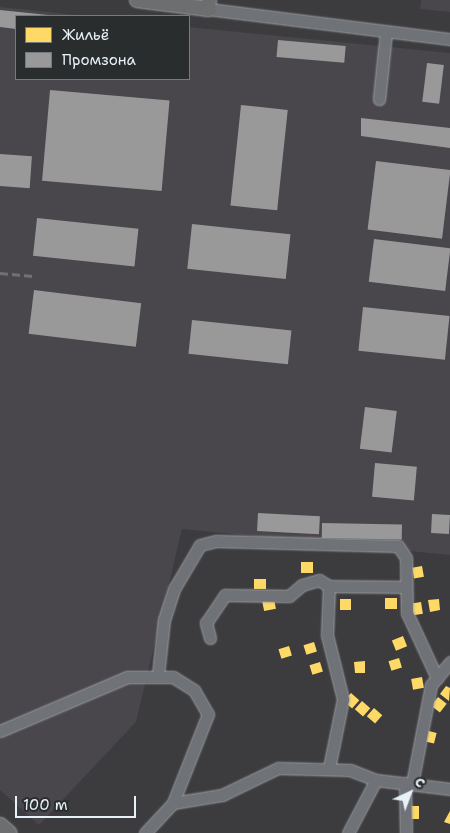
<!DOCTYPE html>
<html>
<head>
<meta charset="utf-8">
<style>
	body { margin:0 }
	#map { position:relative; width:450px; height:833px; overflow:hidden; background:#3c3b3e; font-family:"Shantell Sans",sans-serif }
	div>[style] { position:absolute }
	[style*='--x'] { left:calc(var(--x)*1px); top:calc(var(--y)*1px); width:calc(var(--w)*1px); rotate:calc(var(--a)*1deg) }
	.built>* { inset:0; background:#49464c }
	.homes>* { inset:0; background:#ffd966; transform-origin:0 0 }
	.industry>* { inset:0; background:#999; transform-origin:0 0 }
	.roads { filter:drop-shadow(0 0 1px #9d9fa2) drop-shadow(0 0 1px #9d9fa2) }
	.minor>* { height:11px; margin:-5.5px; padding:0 5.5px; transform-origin:5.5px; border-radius:5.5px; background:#6f7276 }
	.major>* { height:14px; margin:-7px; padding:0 7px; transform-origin:7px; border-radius:7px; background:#6d6e6f }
	.highway>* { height:16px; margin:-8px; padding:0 8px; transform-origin:8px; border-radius:8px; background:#6d6e6f }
	.rail>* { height:2.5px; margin-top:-1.25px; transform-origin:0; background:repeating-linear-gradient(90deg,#707173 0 8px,transparent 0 12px) }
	span { translate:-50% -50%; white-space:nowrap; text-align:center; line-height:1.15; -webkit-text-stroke:5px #2a2d2e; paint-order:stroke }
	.legend { position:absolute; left:15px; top:15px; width:175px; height:65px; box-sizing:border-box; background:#2a2d2e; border:1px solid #767b7f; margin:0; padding:6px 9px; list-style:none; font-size:15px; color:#e8f1f8 }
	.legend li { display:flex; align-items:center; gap:10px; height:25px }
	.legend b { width:25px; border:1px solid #767b7f }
	.north { position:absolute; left:385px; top:768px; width:50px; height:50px; -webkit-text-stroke:4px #2a2d2e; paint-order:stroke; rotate:43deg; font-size:14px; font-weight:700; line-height:20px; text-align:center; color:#e8f1f8 }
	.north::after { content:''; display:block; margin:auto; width:18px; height:22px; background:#e8f1f8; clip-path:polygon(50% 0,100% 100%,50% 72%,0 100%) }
	.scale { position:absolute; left:15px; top:796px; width:121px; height:22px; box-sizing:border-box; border:2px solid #e8f1f8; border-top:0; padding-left:6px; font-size:15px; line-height:18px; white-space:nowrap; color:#e8f1f8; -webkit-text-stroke:4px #2a2d2e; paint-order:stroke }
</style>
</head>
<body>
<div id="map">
	<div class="built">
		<div style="clip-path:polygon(421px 0,450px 0,450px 12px,420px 9px)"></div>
		<div style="clip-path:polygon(0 7px,86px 16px,16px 16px,16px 79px,189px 79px,189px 27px,450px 53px,450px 555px,182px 529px,136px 722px,39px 825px,0 790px)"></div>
	</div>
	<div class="homes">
		<div style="left:301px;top:562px;width:12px;height:11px"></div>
		<div style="left:422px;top:566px;width:11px;height:10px;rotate:80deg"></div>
		<div style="left:254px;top:579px;width:12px;height:10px"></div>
		<div style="left:385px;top:598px;width:12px;height:11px"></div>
		<div style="left:274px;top:599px;width:10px;height:12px;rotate:79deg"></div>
		<div style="left:340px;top:599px;width:11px;height:11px"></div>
		<div style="clip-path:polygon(439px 599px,440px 610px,430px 612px,428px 600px)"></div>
		<div style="left:421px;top:602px;width:12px;height:11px;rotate:81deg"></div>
		<div style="left:403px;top:636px;width:11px;height:12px;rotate:68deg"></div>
		<div style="left:314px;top:642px;width:10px;height:11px;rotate:73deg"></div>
		<div style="left:289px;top:646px;width:10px;height:11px;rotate:73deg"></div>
		<div style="left:399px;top:658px;width:10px;height:11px;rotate:73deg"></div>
		<div style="clip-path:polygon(365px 661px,365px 673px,355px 673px,354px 662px)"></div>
		<div style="left:320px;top:662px;width:10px;height:11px;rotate:73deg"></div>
		<div style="left:422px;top:677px;width:11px;height:11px;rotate:80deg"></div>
		<div style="clip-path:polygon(446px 686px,450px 688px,449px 701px,440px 694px)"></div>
		<div style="left:351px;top:693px;width:11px;height:11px;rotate:41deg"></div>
		<div style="left:438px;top:697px;width:11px;height:11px;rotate:38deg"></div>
		<div style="left:362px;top:701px;width:11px;height:11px;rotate:41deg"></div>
		<div style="left:374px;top:708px;width:11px;height:11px;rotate:41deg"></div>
		<div style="left:425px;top:730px;width:12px;height:11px;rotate:14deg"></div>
		<div style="left:407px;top:806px;width:12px;height:13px"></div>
		<div style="clip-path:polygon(450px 811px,450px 824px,444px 822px)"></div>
	</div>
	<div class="industry">
		<div style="clip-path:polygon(0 10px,48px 15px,48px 16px,16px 16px,16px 29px,0 27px)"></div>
		<div style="left:278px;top:40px;width:68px;height:17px;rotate:5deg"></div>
		<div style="left:427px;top:63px;width:17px;height:39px;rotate:7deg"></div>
		<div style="left:50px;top:90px;width:120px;height:91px;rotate:5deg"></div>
		<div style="left:241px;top:105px;width:47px;height:101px;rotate:6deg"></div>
		<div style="clip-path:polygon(361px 118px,450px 128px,450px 148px,361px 136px)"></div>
		<div style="left:0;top:154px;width:32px;height:32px;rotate:4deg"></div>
		<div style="left:376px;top:161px;width:75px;height:69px;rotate:7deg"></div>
		<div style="left:37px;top:218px;width:102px;height:38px;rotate:6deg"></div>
		<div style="left:192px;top:224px;width:99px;height:45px;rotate:6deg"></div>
		<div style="left:374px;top:239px;width:77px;height:43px;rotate:7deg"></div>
		<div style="left:34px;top:290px;width:108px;height:44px;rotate:7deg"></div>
		<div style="left:363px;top:307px;width:87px;height:44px;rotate:6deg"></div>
		<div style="left:192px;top:320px;width:100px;height:34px;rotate:6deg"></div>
		<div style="left:365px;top:407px;width:32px;height:42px;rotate:7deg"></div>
		<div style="left:375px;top:463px;width:42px;height:34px;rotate:5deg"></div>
		<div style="left:258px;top:513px;width:62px;height:18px;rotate:3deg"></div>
		<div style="left:432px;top:514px;width:18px;height:19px;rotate:3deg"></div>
		<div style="left:322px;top:523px;width:80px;height:15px;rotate:1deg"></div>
	</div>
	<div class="roads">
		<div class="minor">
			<div style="--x:208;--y:9;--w:244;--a:7.1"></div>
			<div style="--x:379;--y:99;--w:67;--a:-84"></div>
			<div style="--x:329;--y:586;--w:75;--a:0.8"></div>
			<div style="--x:210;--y:638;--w:16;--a:-105"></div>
			<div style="--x:206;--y:623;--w:34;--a:-56"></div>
			<div style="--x:225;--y:595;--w:64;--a:0.9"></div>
			<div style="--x:289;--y:596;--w:17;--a:-40"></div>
			<div style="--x:302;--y:585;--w:18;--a:-16"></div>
			<div style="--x:319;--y:580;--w:12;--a:31"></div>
			<div style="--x:329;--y:586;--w:49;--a:92.3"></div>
			<div style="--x:327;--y:635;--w:66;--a:76"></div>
			<div style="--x:343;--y:699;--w:70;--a:101.5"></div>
			<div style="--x:158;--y:675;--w:55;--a:-83.8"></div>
			<div style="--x:164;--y:620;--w:33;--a:-72"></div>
			<div style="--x:174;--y:589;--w:51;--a:-59.4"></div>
			<div style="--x:200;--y:545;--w:16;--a:-14"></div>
			<div style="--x:216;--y:541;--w:182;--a:1.6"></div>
			<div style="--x:398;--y:546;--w:14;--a:56"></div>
			<div style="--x:406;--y:558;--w:55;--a:89"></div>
			<div style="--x:407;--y:613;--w:72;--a:65.2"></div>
			<div style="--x:0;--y:731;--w:138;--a:-23"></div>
			<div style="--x:127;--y:677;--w:46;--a:0"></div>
			<div style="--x:173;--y:677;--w:25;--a:32"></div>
			<div style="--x:194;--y:690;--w:28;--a:60"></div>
			<div style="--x:208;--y:714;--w:96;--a:111.5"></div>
			<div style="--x:405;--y:783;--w:50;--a:88.9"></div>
			<div style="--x:412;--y:784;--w:101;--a:-79.1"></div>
			<div style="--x:431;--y:685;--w:30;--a:-50"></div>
			<div style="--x:145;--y:833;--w:41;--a:-47"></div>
			<div style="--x:173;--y:803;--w:50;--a:-9.3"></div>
			<div style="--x:222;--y:795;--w:62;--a:-25.7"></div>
			<div style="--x:278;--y:768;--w:72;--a:1.6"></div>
			<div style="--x:350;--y:770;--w:28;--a:21"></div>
			<div style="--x:348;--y:833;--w:60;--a:-62.2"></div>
			<div style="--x:376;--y:780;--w:75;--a:6.9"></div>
		</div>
		<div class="major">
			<div style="--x:137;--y:0;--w:72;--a:7.2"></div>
			<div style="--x:208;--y:9;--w:9;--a:-84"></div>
		</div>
		<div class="highway">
			<div style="--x:0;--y:826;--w:11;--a:41"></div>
		</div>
	</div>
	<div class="rail">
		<div style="--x:0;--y:273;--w:36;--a:5"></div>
	</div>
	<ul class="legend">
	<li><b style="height:14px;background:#ffd966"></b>Жильё</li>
	<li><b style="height:14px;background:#999"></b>Промзона</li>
	</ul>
	<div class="north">С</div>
	<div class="scale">100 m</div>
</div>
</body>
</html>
